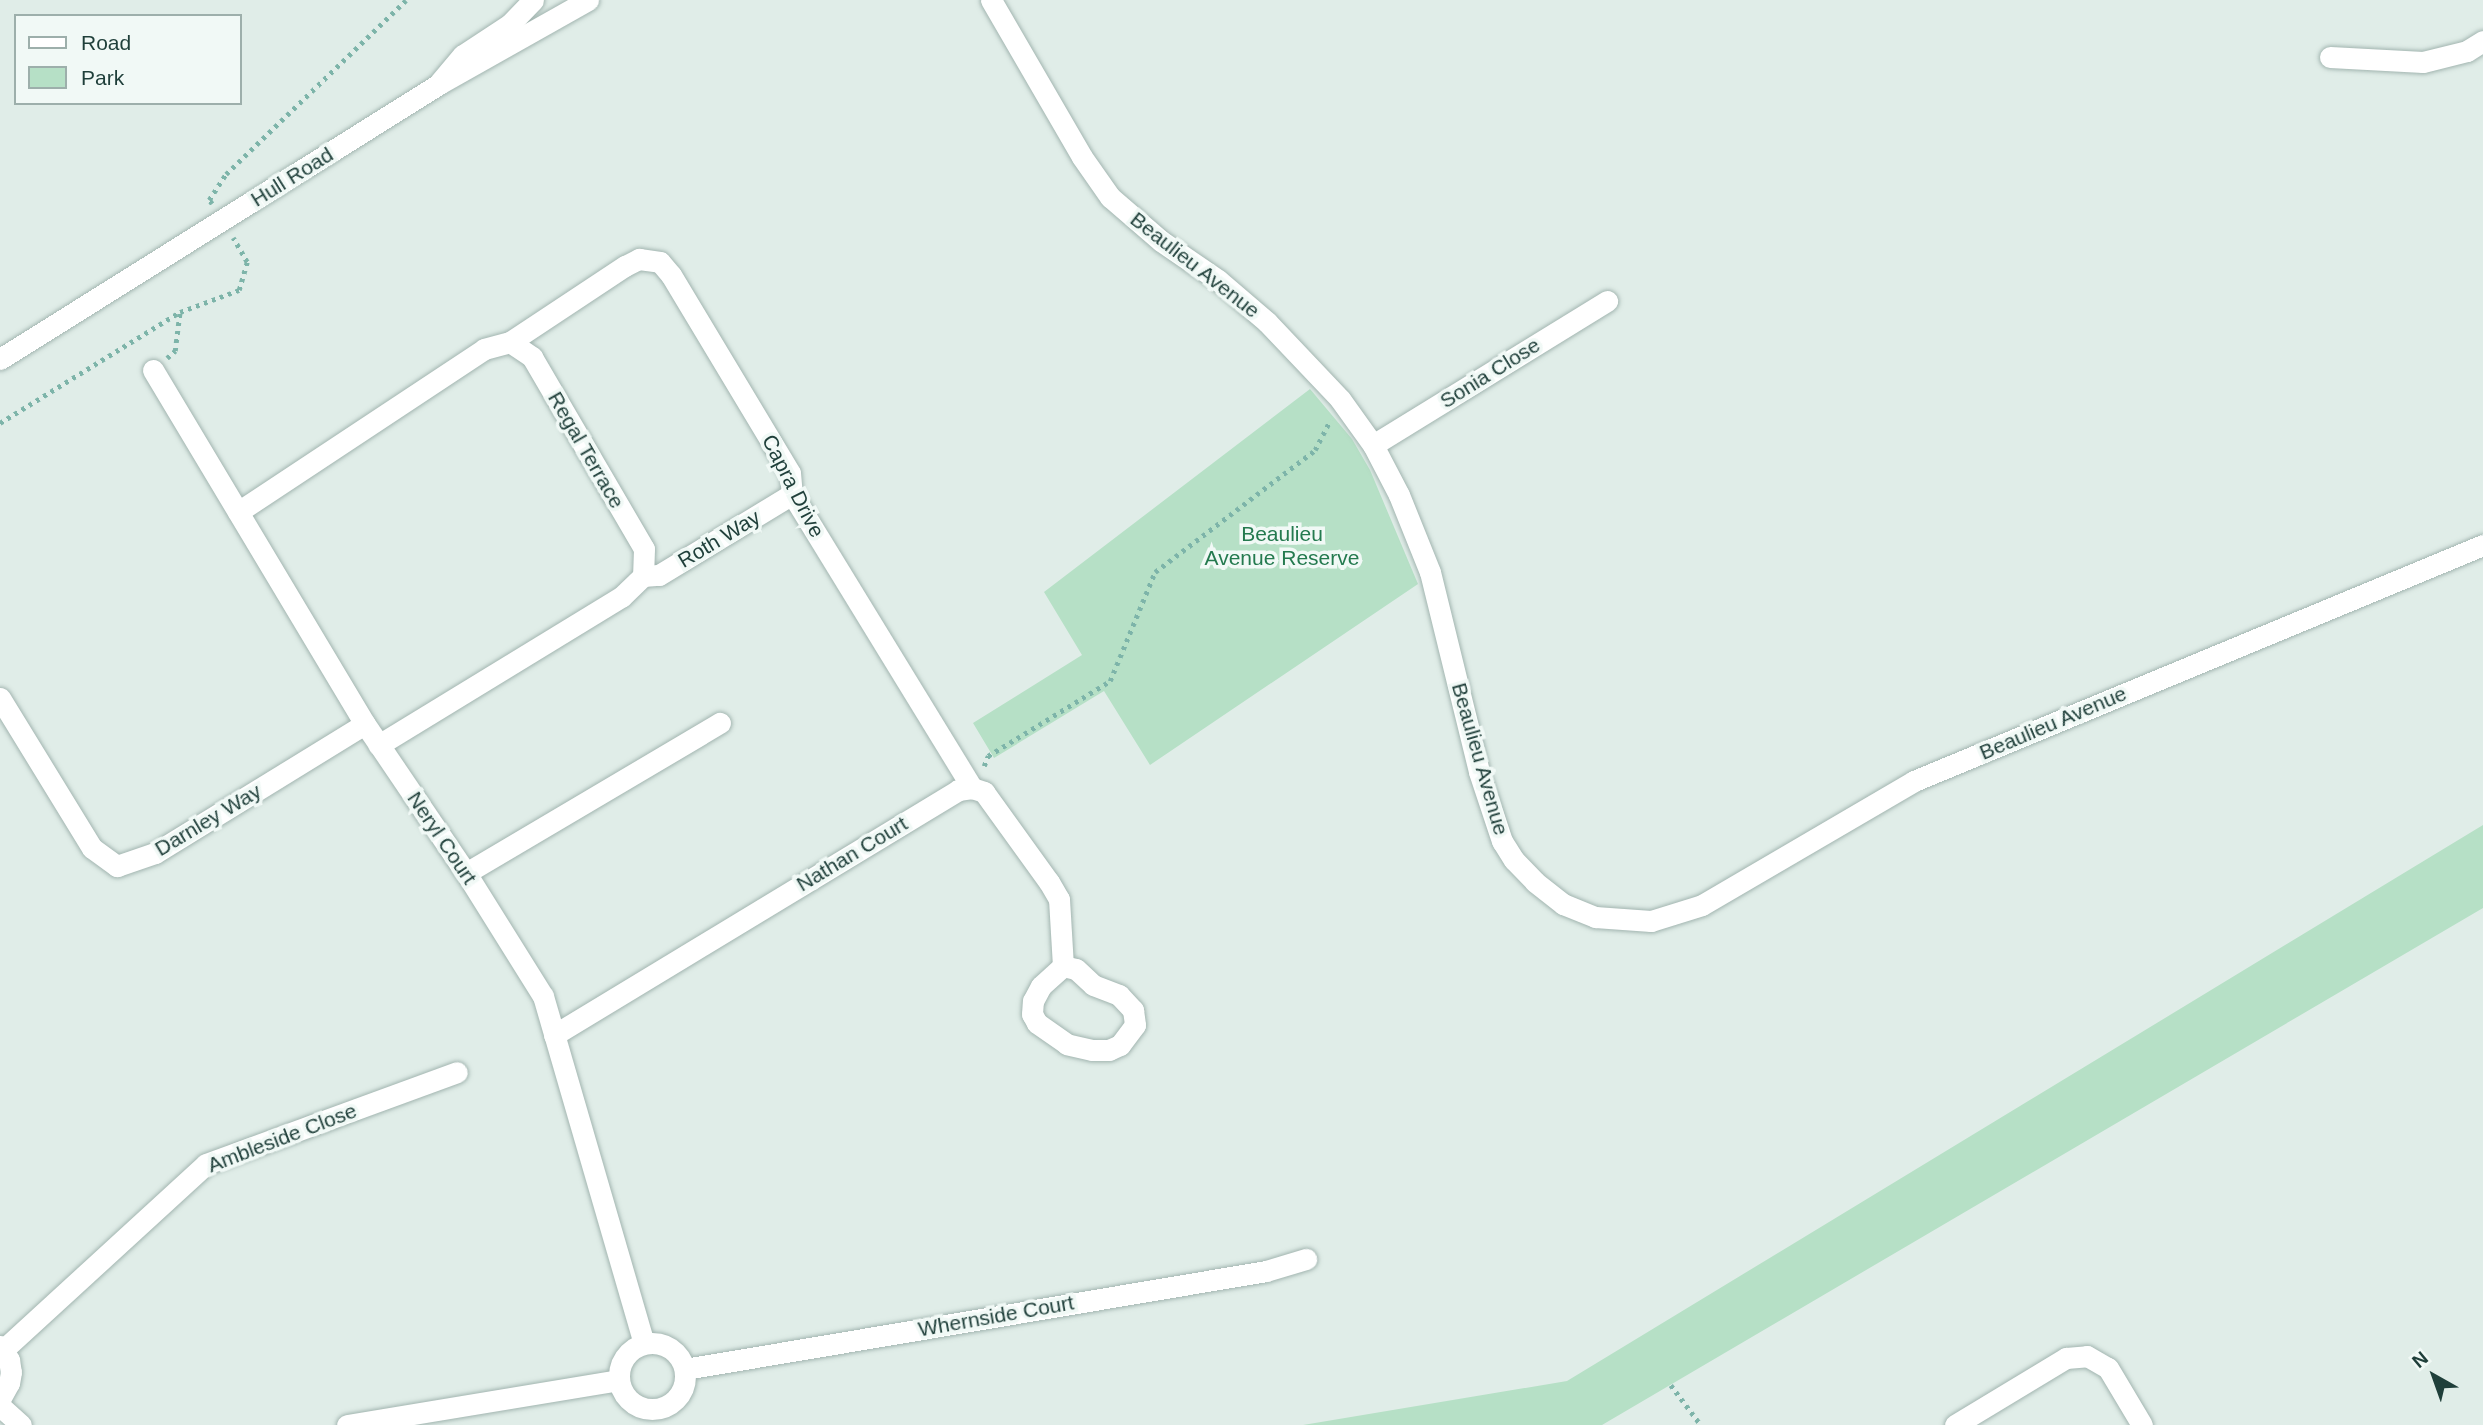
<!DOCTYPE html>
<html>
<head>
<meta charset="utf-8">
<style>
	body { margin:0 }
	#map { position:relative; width:2483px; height:1425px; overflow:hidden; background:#e0ede8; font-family:Arial,sans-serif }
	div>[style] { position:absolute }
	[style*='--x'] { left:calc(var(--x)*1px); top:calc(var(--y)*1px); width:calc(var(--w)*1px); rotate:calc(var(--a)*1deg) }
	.green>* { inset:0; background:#b6e0c6 }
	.path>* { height:4.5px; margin-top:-2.25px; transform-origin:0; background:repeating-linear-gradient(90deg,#7db4a9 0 3.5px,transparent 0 8.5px) }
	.roads { filter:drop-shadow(0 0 2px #a2b5b0) drop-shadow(0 0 2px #a2b5b0) }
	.street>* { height:21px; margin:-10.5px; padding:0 10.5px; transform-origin:10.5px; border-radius:10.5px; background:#fff }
	.street>.ring { margin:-10.5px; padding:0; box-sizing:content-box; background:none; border:21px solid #fff; border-radius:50% }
	.secondary>* { height:21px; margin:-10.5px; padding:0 10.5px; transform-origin:10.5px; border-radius:10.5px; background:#fff }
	span { translate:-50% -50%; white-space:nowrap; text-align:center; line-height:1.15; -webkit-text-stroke:7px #f1f9f6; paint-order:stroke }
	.street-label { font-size:21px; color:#1f3f3a }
	.park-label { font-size:21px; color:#247a4f }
	.legend { position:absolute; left:14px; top:14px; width:228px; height:91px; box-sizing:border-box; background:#f1f9f6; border:2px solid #9dafab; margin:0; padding:9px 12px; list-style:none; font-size:21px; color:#1f3f3a }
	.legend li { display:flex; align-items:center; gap:14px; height:35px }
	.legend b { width:35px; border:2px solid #9dafab }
	.north { position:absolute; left:2399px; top:1341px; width:70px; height:70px; -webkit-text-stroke:5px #f1f9f6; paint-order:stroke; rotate:320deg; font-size:19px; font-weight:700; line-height:28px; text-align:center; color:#1f3f3a }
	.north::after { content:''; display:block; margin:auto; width:24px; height:32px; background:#1f3f3a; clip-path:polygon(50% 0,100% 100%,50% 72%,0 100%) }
</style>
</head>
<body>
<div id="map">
	<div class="green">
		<div style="clip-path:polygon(1310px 389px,1352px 439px,1370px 470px,1418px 584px,1150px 765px,1104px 691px,994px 758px,973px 723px,1082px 655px,1044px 592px)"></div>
		<div style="clip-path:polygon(2483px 825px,2483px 908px,1602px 1425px,1303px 1425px,1567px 1381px)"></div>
	</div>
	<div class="path">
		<div style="--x:212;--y:204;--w:5;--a:-127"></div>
		<div style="--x:209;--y:200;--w:31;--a:-57"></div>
		<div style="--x:226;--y:174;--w:250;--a:-44"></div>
		<div style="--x:167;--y:358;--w:11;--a:-41"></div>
		<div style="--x:175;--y:351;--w:39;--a:-83"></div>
		<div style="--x:0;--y:423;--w:211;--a:-31.7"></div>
		<div style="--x:180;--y:312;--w:63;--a:-20.4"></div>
		<div style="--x:239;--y:290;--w:29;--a:-74"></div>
		<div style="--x:247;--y:262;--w:28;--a:-120"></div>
		<div style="--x:984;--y:766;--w:11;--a:-68"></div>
		<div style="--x:988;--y:756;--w:143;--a:-31.6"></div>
		<div style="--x:1110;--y:681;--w:118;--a:-67.6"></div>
		<div style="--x:1155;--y:572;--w:201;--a:-37.3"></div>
		<div style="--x:1315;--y:450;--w:34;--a:-63"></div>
		<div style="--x:1671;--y:1385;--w:50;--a:53.1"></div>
	</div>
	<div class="roads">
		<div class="street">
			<div style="--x:991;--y:0;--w:181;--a:59.9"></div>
			<div style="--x:1082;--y:157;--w:49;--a:55"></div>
			<div style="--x:1110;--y:197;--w:67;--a:40.8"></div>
			<div style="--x:1161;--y:241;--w:69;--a:34.4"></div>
			<div style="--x:1218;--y:280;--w:65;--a:40.6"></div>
			<div style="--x:1267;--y:322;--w:106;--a:46.5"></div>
			<div style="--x:1340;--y:399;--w:57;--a:54.3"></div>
			<div style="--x:1373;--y:445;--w:56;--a:62.5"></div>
			<div style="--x:1399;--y:495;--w:83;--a:68.1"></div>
			<div style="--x:1430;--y:572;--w:206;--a:76.2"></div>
			<div style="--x:1479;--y:772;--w:73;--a:71.6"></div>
			<div style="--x:1502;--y:841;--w:22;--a:58"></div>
			<div style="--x:1514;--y:860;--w:30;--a:46"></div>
			<div style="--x:1535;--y:882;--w:36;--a:38"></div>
			<div style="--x:1563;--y:904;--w:35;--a:22"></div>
			<div style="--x:1595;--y:917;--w:56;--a:4.1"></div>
			<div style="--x:1651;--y:921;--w:53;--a:-17.4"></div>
			<div style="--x:1702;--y:905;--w:246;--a:-30.3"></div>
			<div style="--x:1914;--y:781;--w:616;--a:-22.53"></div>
			<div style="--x:2330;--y:57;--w:93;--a:3.1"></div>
			<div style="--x:2423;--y:62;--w:45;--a:-14"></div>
			<div style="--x:2467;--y:51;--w:19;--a:-32"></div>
			<div style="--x:440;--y:82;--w:35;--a:-50"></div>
			<div style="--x:463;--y:55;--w:56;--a:-33.4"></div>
			<div style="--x:510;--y:24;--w:33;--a:-46"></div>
			<div style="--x:510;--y:342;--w:138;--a:-33.5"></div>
			<div style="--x:625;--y:266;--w:16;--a:-27"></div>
			<div style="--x:639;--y:259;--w:21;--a:8"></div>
			<div style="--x:660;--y:262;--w:17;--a:50"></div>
			<div style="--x:671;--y:275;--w:231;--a:59"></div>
			<div style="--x:790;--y:473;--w:21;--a:85"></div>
			<div style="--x:792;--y:494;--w:345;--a:58.5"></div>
			<div style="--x:153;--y:370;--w:413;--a:59.1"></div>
			<div style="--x:365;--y:724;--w:180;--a:55.9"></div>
			<div style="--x:466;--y:873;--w:145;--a:58"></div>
			<div style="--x:543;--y:996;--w:361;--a:73.8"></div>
			<div style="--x:1373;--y:445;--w:275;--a:-31.6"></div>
			<div style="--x:238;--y:512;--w:295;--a:-33.5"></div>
			<div style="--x:484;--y:349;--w:27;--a:-15"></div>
			<div style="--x:510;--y:342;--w:27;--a:34"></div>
			<div style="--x:532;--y:357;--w:222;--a:59.7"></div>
			<div style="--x:644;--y:549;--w:27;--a:92"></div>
			<div style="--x:643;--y:576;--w:30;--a:136"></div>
			<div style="--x:621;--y:597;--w:284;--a:148.6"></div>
			<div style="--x:643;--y:576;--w:16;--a:-4"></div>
			<div style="--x:659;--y:575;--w:156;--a:-31.3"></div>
			<div style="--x:0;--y:698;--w:176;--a:58.5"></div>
			<div style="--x:92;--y:848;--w:31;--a:36"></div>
			<div style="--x:117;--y:866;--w:40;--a:-18.9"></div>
			<div style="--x:155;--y:853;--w:246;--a:-31.6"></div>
			<div style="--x:466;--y:873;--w:295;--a:-30.6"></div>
			<div style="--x:1063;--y:966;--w:13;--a:13"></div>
			<div style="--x:1076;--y:969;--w:23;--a:43"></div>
			<div style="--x:1093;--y:985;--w:28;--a:21"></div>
			<div style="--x:1119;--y:995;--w:21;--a:47"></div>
			<div style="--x:1133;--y:1010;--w:15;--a:82"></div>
			<div style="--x:1135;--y:1025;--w:25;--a:127"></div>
			<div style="--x:1120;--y:1045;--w:12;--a:156"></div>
			<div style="--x:1109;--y:1050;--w:17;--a:180"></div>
			<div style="--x:1092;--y:1050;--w:26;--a:-167"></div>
			<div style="--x:1067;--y:1044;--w:37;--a:-145"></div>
			<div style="--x:1037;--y:1023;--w:10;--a:-119"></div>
			<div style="--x:1032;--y:1014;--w:13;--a:-86"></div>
			<div style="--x:1033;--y:1001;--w:17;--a:-62"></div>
			<div style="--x:1041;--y:986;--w:30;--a:-42"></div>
			<div style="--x:554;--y:1035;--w:472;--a:-31.2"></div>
			<div style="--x:958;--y:790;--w:14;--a:-8"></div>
			<div style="--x:972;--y:788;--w:13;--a:18"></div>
			<div style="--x:984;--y:792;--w:111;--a:54.2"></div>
			<div style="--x:1049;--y:882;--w:20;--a:60"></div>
			<div style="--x:1059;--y:899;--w:67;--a:86.6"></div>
			<div class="ring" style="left:619px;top:1343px;width:45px;height:45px"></div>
			<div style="--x:0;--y:1346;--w:17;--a:57"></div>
			<div style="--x:9;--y:1360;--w:12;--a:81"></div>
			<div style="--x:11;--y:1372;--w:11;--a:100"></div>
			<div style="--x:9;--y:1383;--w:18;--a:119"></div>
			<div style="--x:3;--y:1350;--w:275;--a:-42.5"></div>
			<div style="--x:206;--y:1164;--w:267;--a:-20.1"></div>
			<div style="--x:685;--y:1369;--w:589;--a:-9.57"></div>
			<div style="--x:1266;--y:1271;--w:42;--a:-16.7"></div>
			<div style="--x:0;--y:1406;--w:28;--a:42"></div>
			<div style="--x:347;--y:1425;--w:275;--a:-9.4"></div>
			<div style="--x:1955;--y:1425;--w:130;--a:-31.1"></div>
			<div style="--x:2066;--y:1358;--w:21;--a:-5"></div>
			<div style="--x:2087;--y:1356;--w:24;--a:30"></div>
			<div style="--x:2108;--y:1368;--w:66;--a:59.2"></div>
		</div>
		<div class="secondary">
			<div style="--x:0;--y:359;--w:518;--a:-32.06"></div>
			<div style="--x:439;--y:84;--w:171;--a:-29.4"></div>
		</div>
	</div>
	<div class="street-label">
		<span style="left:292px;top:177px;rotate:-32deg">Hull Road</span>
		<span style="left:1195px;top:265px;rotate:38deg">Beaulieu Avenue</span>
		<span style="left:1490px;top:373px;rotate:-32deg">Sonia Close</span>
		<span style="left:586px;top:450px;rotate:60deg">Regal Terrace</span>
		<span style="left:793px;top:486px;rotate:63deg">Capra Drive</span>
		<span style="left:719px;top:539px;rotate:-31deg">Roth Way</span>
		<span style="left:2053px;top:723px;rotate:-23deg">Beaulieu Avenue</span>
		<span style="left:1480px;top:759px;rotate:74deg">Beaulieu Avenue</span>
		<span style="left:208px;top:820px;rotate:-31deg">Darnley Way</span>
		<span style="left:442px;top:838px;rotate:56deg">Neryl Court</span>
		<span style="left:852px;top:854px;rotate:-31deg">Nathan Court</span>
		<span style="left:282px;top:1138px;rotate:-21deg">Ambleside Close</span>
		<span style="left:996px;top:1316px;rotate:-10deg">Whernside Court</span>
	</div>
	<div class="park-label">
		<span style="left:1282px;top:546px">Beaulieu<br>Avenue Reserve</span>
	</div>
	<ul class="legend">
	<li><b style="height:9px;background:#fff"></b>Road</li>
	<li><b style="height:19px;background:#b6e0c6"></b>Park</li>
	</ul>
	<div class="north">N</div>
</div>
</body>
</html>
